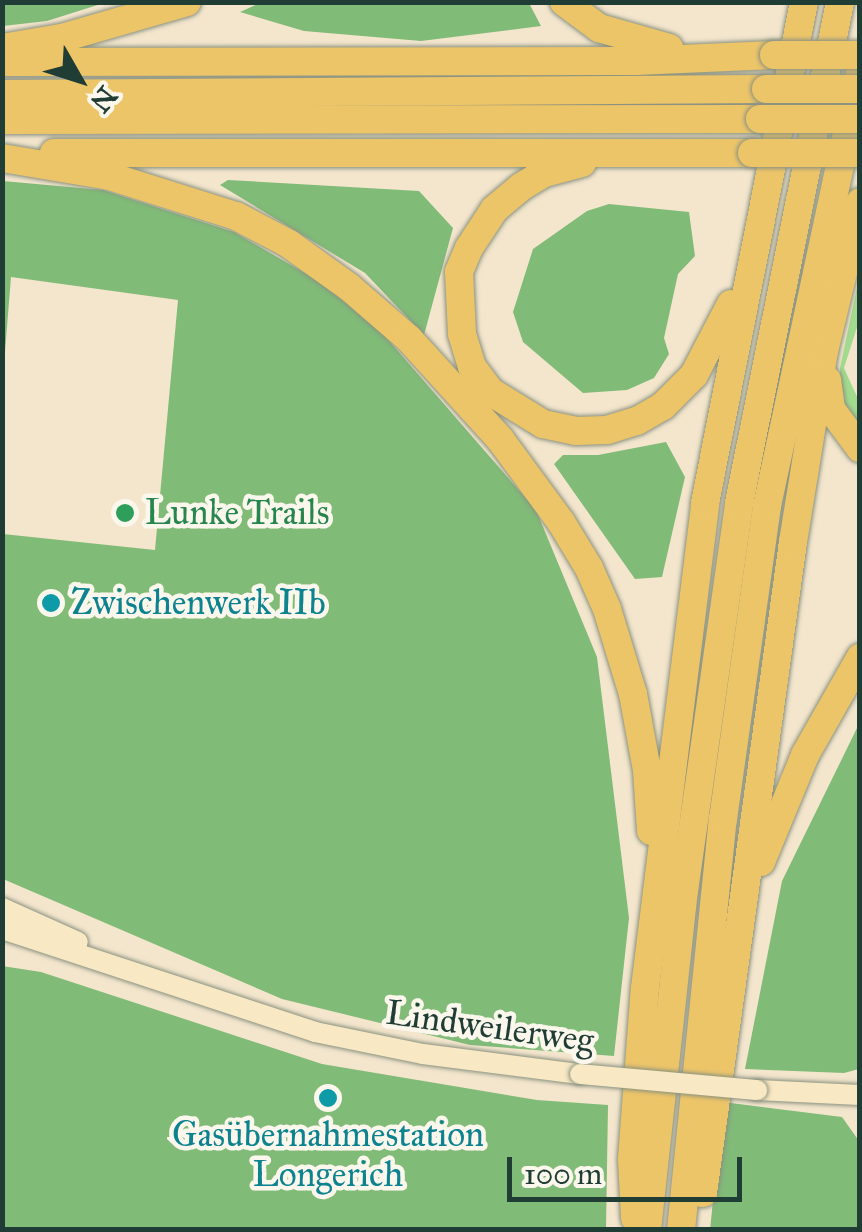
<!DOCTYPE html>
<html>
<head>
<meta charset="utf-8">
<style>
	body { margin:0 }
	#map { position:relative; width:862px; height:1232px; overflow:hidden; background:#f4e6cd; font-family:"IM FELL Great Primer",serif }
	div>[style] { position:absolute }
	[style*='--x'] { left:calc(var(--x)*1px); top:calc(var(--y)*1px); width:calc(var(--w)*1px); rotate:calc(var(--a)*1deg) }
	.green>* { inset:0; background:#a2db8d }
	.forest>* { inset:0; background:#81bb78 }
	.roads { filter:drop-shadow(0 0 2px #8a9280) drop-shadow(0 0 2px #8a9280) }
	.secondary>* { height:20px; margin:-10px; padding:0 10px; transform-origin:10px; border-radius:10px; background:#f8e8c3 }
	.highway>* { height:28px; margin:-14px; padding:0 14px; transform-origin:14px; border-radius:14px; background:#edc569 }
	.bridges { filter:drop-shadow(0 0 2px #8a9280) drop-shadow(0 0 2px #8a9280) }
	.secondary-bridge>* { height:20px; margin:-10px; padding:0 10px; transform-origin:10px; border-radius:10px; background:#f8e8c3 }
	.highway-bridge>* { height:28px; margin:-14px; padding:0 14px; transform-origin:14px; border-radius:14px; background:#edc569 }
	.dots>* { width:28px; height:28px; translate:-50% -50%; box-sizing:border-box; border:5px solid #fbf7ec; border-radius:50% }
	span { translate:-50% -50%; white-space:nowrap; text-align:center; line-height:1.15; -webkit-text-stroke:9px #fbf7ec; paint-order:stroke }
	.leisure-label { font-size:35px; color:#27864d }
	.left { translate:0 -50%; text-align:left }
	.culture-label { font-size:35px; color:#0d838f }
	.street-label { font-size:35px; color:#1f3d34 }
	.frame { position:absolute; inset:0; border:5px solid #1f3d34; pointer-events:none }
	.north { position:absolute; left:30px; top:30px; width:100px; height:100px; -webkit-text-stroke:8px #fbf7ec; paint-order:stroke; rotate:129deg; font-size:28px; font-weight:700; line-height:40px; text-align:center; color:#1f3d34 }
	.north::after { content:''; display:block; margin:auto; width:35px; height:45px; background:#1f3d34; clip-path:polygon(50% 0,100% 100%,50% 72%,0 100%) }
	.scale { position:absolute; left:507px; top:1157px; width:235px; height:45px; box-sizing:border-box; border:5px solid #1f3d34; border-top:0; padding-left:12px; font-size:30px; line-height:35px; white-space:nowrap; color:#1f3d34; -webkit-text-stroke:8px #fbf7ec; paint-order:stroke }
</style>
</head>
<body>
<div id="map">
	<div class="green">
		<div style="clip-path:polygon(859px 278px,859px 321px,844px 368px,859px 401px,859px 431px,840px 398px,840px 368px)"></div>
	</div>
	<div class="forest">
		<div style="clip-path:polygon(2px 3px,3px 2px,104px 3px,47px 21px,3px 26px)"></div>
		<div style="clip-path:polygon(260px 3px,529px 3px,541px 26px,421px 41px,304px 31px,240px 12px)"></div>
		<div style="clip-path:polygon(228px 180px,419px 191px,453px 228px,424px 335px,365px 273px,220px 185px)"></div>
		<div style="clip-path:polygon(3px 181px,103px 190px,234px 232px,341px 294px,384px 335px,536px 510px,597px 657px,629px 918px,614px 1056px,470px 1045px,282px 999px,3px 879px,3px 534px,155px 550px,178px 300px,11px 277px,3px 377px)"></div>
		<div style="clip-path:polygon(609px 204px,689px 212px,695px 256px,678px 274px,664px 338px,669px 354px,654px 378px,627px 390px,583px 393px,523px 342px,513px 312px,533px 249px,587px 211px)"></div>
		<div style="clip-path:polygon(666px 442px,685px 477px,662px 577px,635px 579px,554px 464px,563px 455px,598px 455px)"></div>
		<div style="clip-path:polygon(859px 724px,859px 1069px,844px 1073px,745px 1069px,782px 881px)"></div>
		<div style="clip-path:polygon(2px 966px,41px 972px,322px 1064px,537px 1100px,608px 1105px,606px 1229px,3px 1229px)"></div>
		<div style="clip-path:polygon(723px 1102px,842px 1117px,859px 1141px,859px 1229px,710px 1230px)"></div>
	</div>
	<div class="roads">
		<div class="secondary">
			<div style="--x:2;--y:908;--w:83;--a:24.1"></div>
			<div style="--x:2;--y:929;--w:330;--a:18.2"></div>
			<div style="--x:315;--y:1032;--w:110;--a:11.5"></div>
			<div style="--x:423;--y:1054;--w:158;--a:7.3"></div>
			<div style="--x:757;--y:1090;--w:103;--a:2.8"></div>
		</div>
		<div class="highway">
			<div style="--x:564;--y:2;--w:44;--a:36.6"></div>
			<div style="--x:599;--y:28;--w:73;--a:15.9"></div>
			<div style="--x:2;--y:48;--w:61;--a:-9.5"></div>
			<div style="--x:62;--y:38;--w:130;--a:-16.1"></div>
			<div style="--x:2;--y:62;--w:634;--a:-0.09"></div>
			<div style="--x:636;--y:61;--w:138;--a:-2.5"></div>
			<div style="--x:2;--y:94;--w:764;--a:-0.37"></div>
			<div style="--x:2;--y:120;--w:758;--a:-0.08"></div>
			<div style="--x:54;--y:153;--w:698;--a:0"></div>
			<div style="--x:2;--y:158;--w:109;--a:9.5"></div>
			<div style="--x:109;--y:176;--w:133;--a:17.5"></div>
			<div style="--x:236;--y:216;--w:60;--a:27.8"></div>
			<div style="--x:289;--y:244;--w:74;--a:35.6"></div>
			<div style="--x:349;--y:287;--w:79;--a:40.9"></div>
			<div style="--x:409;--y:339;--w:135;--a:47.7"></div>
			<div style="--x:500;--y:439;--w:103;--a:53.7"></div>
			<div style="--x:561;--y:522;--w:54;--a:58.7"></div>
			<div style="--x:589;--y:568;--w:45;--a:66.3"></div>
			<div style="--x:607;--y:609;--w:89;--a:73"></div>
			<div style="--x:633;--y:694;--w:77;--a:79.6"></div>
			<div style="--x:647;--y:770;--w:61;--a:86.2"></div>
			<div style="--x:582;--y:163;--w:39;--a:165"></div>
			<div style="--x:544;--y:173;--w:27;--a:149"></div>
			<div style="--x:521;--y:187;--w:35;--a:140"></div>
			<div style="--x:494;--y:210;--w:45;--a:123.3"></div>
			<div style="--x:469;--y:248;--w:26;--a:113"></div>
			<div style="--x:459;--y:272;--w:62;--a:87.2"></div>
			<div style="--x:462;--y:334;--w:34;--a:73"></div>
			<div style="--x:472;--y:367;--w:31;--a:53"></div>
			<div style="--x:491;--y:392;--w:61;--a:31.6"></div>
			<div style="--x:543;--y:424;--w:34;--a:12"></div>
			<div style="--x:576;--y:431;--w:31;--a:-2"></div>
			<div style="--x:607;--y:430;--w:31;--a:-17"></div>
			<div style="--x:637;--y:421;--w:30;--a:-30"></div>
			<div style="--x:663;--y:406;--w:44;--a:-45"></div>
			<div style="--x:694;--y:375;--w:80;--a:-62.5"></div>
			<div style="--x:827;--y:380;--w:29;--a:82"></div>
			<div style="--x:831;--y:409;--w:49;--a:53.4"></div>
			<div style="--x:761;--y:862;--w:116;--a:-67.6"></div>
			<div style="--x:805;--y:755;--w:112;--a:-60.4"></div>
			<div style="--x:703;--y:1193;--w:657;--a:-82.13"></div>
			<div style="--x:793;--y:542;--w:193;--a:-80.8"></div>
			<div style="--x:824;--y:351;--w:153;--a:-76.4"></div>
			<div style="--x:635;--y:1218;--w:59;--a:-92.9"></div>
			<div style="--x:632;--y:1159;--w:171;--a:-85.7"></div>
			<div style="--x:645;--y:988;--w:489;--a:-82.9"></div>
			<div style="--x:705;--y:503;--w:511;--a:-78.82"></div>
			<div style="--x:647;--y:1230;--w:341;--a:-83.8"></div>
			<div style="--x:684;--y:891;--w:392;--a:-81.9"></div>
			<div style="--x:739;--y:503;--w:511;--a:-78.6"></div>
			<div style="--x:681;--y:1230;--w:413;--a:-84.2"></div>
			<div style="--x:723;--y:819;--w:316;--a:-82"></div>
			<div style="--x:767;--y:506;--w:444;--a:-77.9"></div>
		</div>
	</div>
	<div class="bridges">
		<div class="secondary-bridge">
			<div style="--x:580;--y:1074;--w:178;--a:5.2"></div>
		</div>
		<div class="highway-bridge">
			<div style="--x:774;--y:55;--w:86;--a:0"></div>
			<div style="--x:766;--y:89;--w:94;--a:0"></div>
			<div style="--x:760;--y:119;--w:100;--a:0"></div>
			<div style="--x:752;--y:153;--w:108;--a:0"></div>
		</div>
	</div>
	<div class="dots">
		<div style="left:125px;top:513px;background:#2e9e5b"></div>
		<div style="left:51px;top:603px;background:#0f9aa8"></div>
		<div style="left:328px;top:1098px;background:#0f9aa8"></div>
	</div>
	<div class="leisure-label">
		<span class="left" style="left:145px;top:513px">Lunke Trails</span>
	</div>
	<div class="culture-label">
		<span class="left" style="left:71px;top:603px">Zwischenwerk IIb</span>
		<span style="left:328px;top:1155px">Gasübernahmestation<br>Longerich</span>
	</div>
	<div class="street-label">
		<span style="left:490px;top:1027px;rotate:8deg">Lindweilerweg</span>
	</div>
	<div class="frame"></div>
	<div class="north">N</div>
	<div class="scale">100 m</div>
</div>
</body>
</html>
